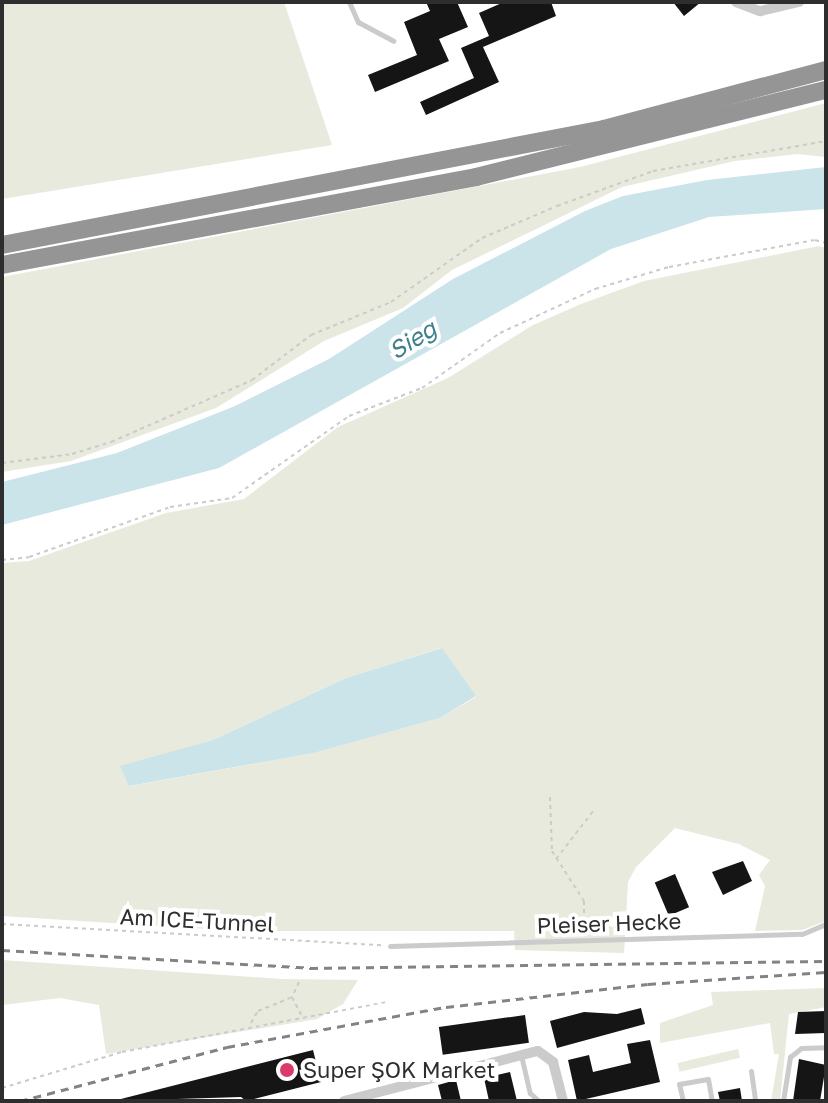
<!DOCTYPE html>
<html>
<head>
<meta charset="utf-8">
<style>
	body { margin:0 }
	#map { position:relative; width:828px; height:1103px; overflow:hidden; background:#fff; font-family:"Golos Text",sans-serif }
	div>[style] { position:absolute }
	[style*='--x'] { left:calc(var(--x)*1px); top:calc(var(--y)*1px); width:calc(var(--w)*1px); rotate:calc(var(--a)*1deg) }
	.green>* { inset:0; background:#e7eadc; transform-origin:0 0 }
	.water>* { inset:0; background:#cae4e9 }
	.building>* { inset:0; background:#151515; transform-origin:0 0 }
	.path>* { height:2px; margin-top:-1px; transform-origin:0; background:repeating-linear-gradient(90deg,#cbcbcb 0 4px,transparent 0 8px) }
	.lane>* { height:5px; margin:-2.5px; padding:0 2.5px; transform-origin:2.5px; border-radius:2.5px; background:#cbcbcb }
	.street>* { height:10px; margin:-5px; padding:0 5px; transform-origin:5px; border-radius:5px; background:#cbcbcb }
	.highway>* { height:18px; margin:-9px; padding:0 9px; transform-origin:9px; border-radius:9px; background:#959595 }
	.rail>* { height:3px; margin-top:-1.5px; transform-origin:0; background:repeating-linear-gradient(90deg,#838383 0 8px,transparent 0 14px) }
	.dots>* { width:22px; height:22px; translate:-50% -50%; box-sizing:border-box; border:4px solid #fff; border-radius:50% }
	span { translate:-50% -50%; white-space:nowrap; text-align:center; line-height:1.15; -webkit-text-stroke:8px #fff; paint-order:stroke }
	.street-label { font-size:22px; color:#2e2e2e }
	.poi-label { font-size:22px; color:#2e2e2e }
	.left { translate:0 -50%; text-align:left }
	.water-label { font-size:24px; color:#417f8b; font-style:italic }
	.frame { position:absolute; inset:0; border:4px solid #2e2e2e; pointer-events:none }
</style>
</head>
<body>
<div id="map">
	<div class="green">
		<div style="clip-path:polygon(2px 2px,284px 2px,332px 145px,2px 199px)"></div>
		<div style="clip-path:polygon(826px 103px,826px 157px,797px 154px,735px 161px,622px 187px,452px 270px,403px 308px,324px 341px,216px 408px,71px 461px,2px 472px,2px 277px,580px 167px)"></div>
		<div style="clip-path:polygon(evenodd,819px 246px,826px 248px,826px 921px,802px 930px,755px 931px,765px 886px,759px 875px,770px 860px,739px 844px,675px 828px,636px 867px,628px 882px,624px 953px,515px 950px,514px 931px,238px 931px,2px 916px,2px 563px,29px 561px,166px 513px,244px 499px,338px 427px,448px 378px,533px 325px,581px 304px,644px 281px,819px 246px,441px 648px,476px 697px,440px 718px,314px 753px,130px 786px,121px 767px,213px 740px,346px 678px,441px 648px)"></div>
		<div style="clip-path:polygon(2px 960px,282px 979px,358px 980px,343px 1004px,317px 1019px,106px 1054px,99px 1005px,60px 998px,2px 1005px)"></div>
		<div style="clip-path:polygon(826px 988px,826px 1007px,789px 1014px,780px 1101px,771px 1101px,779px 1054px,774px 1054px,770px 1023px,660px 1043px,660px 1023px,713px 1005px,711px 992px)"></div>
		<div style="left:738px;top:1049px;width:9px;height:62px;rotate:77deg"></div>
	</div>
	<div class="water">
		<div style="clip-path:polygon(826px 167px,826px 209px,709px 217px,611px 249px,219px 468px,2px 525px,2px 482px,117px 453px,235px 406px,329px 359px,453px 279px,585px 211px,623px 196px,707px 180px)"></div>
		<div style="clip-path:polygon(442px 648px,476px 696px,440px 718px,314px 753px,129px 786px,120px 766px,213px 740px,346px 678px)"></div>
	</div>
	<div class="building">
		<div style="clip-path:polygon(426px 2px,457px 2px,468px 27px,439px 39px,449px 61px,375px 92px,368px 75px,417px 55px,404px 22px,430px 11px)"></div>
		<div style="clip-path:polygon(504px 2px,551px 2px,556px 16px,483px 47px,499px 82px,426px 115px,420px 102px,474px 78px,461px 48px,489px 36px,479px 13px)"></div>
		<div style="clip-path:polygon(673px 2px,701px 2px,684px 16px)"></div>
		<div style="clip-path:polygon(743px 861px,752px 881px,723px 895px,712px 872px)"></div>
		<div style="left:675px;top:874px;width:36px;height:22px;rotate:67deg"></div>
		<div style="clip-path:polygon(641px 1008px,645px 1024px,557px 1048px,550px 1021px,584px 1012px,617px 1014px)"></div>
		<div style="clip-path:polygon(826px 1011px,826px 1033px,795px 1034px,798px 1012px)"></div>
		<div style="left:525px;top:1015px;width:28px;height:87px;rotate:82deg"></div>
		<div style="clip-path:polygon(650px 1040px,660px 1082px,577px 1101px,568px 1060px,589px 1055px,593px 1072px,631px 1063px,627px 1044px)"></div>
		<div style="clip-path:polygon(313px 1050px,321px 1082px,246px 1101px,241px 1097px,113px 1101px)"></div>
		<div style="clip-path:polygon(799px 1059px,826px 1065px,820px 1101px,793px 1101px)"></div>
		<div style="clip-path:polygon(510px 1072px,517px 1101px,489px 1101px,484px 1078px)"></div>
		<div style="clip-path:polygon(456px 1080px,461px 1101px,442px 1101px,438px 1085px)"></div>
		<div style="clip-path:polygon(740px 1088px,742px 1101px,720px 1101px,718px 1092px)"></div>
	</div>
	<div class="path">
		<div style="--x:2;--y:463;--w:71;--a:-7.3"></div>
		<div style="--x:72;--y:454;--w:41;--a:-17.1"></div>
		<div style="--x:111;--y:442;--w:154;--a:-23.7"></div>
		<div style="--x:252;--y:380;--w:74;--a:-37.3"></div>
		<div style="--x:311;--y:335;--w:87;--a:-22.4"></div>
		<div style="--x:391;--y:302;--w:111;--a:-35.1"></div>
		<div style="--x:482;--y:238;--w:82;--a:-23.1"></div>
		<div style="--x:557;--y:206;--w:102;--a:-20"></div>
		<div style="--x:653;--y:171;--w:176;--a:-9.8"></div>
		<div style="--x:2;--y:560;--w:27;--a:-6"></div>
		<div style="--x:29;--y:557;--w:150;--a:-19.5"></div>
		<div style="--x:170;--y:507;--w:63;--a:-8.3"></div>
		<div style="--x:232;--y:498;--w:143;--a:-35"></div>
		<div style="--x:349;--y:416;--w:78;--a:-21"></div>
		<div style="--x:422;--y:388;--w:95;--a:-35.2"></div>
		<div style="--x:500;--y:333;--w:105;--a:-24.9"></div>
		<div style="--x:595;--y:289;--w:77;--a:-16.6"></div>
		<div style="--x:669;--y:267;--w:148;--a:-10.5"></div>
		<div style="--x:815;--y:240;--w:11;--a:15"></div>
		<div style="--x:550;--y:797;--w:54;--a:87.9"></div>
		<div style="--x:552;--y:851;--w:59;--a:57.4"></div>
		<div style="--x:584;--y:901;--w:29;--a:90"></div>
		<div style="--x:556;--y:859;--w:62;--a:-52.2"></div>
		<div style="--x:2;--y:924;--w:380;--a:3.2"></div>
		<div style="--x:299;--y:982;--w:17;--a:115"></div>
		<div style="--x:292;--y:997;--w:20;--a:63"></div>
		<div style="--x:251;--y:1023;--w:14;--a:-60"></div>
		<div style="--x:258;--y:1011;--w:37;--a:-22"></div>
		<div style="--x:2;--y:1088;--w:125;--a:-16.7"></div>
		<div style="--x:122;--y:1052;--w:270;--a:-10.7"></div>
	</div>
	<div class="lane">
		<div style="--x:349;--y:2;--w:22;--a:66"></div>
		<div style="--x:358;--y:22;--w:40;--a:28"></div>
		<div style="--x:390;--y:946;--w:412;--a:-1.7"></div>
		<div style="--x:802;--y:934;--w:26;--a:-23"></div>
		<div style="--x:521;--y:1055;--w:39;--a:77"></div>
		<div style="--x:530;--y:1093;--w:12;--a:42"></div>
		<div style="--x:751;--y:1071;--w:30;--a:82"></div>
		<div style="--x:683;--y:1101;--w:17;--a:-103"></div>
		<div style="--x:679;--y:1084;--w:29;--a:-10"></div>
		<div style="--x:708;--y:1079;--w:22;--a:80"></div>
		<div style="--x:783;--y:1101;--w:45;--a:-81"></div>
		<div style="--x:790;--y:1057;--w:14;--a:-39"></div>
		<div style="--x:801;--y:1048;--w:25;--a:-2"></div>
	</div>
	<div class="street">
		<div style="--x:736;--y:2;--w:26;--a:21"></div>
		<div style="--x:760;--y:11;--w:40;--a:-13"></div>
		<div style="--x:344;--y:1101;--w:200;--a:-14.5"></div>
		<div style="--x:538;--y:1051;--w:19;--a:36"></div>
		<div style="--x:553;--y:1062;--w:40;--a:75.6"></div>
	</div>
	<div class="highway">
		<div style="--x:2;--y:245;--w:613;--a:-10.91"></div>
		<div style="--x:604;--y:129;--w:230;--a:-14.9"></div>
		<div style="--x:2;--y:265;--w:482;--a:-10.5"></div>
		<div style="--x:476;--y:177;--w:361;--a:-14"></div>
	</div>
	<div class="rail">
		<div style="--x:2;--y:950;--w:309;--a:3.3"></div>
		<div style="--x:310;--y:968;--w:516;--a:-0.78"></div>
		<div style="--x:20;--y:1101;--w:214;--a:-14.6"></div>
		<div style="--x:227;--y:1047;--w:223;--a:-10.4"></div>
		<div style="--x:446;--y:1007;--w:203;--a:-6.5"></div>
		<div style="--x:648;--y:984;--w:178;--a:-3.9"></div>
	</div>
	<div class="dots">
		<div style="left:287px;top:1070px;background:#da3b6b"></div>
	</div>
	<div class="street-label">
		<span style="left:197px;top:920px;rotate:3deg">Am ICE-Tunnel</span>
		<span style="left:609px;top:923px;rotate:-2deg">Pleiser Hecke</span>
	</div>
	<div class="poi-label">
		<span class="left" style="left:303px;top:1070px">Super ŞOK Market</span>
	</div>
	<div class="water-label">
		<span style="left:412px;top:339px;rotate:-32deg">Sieg</span>
	</div>
	<div class="frame"></div>
</div>
</body>
</html>
